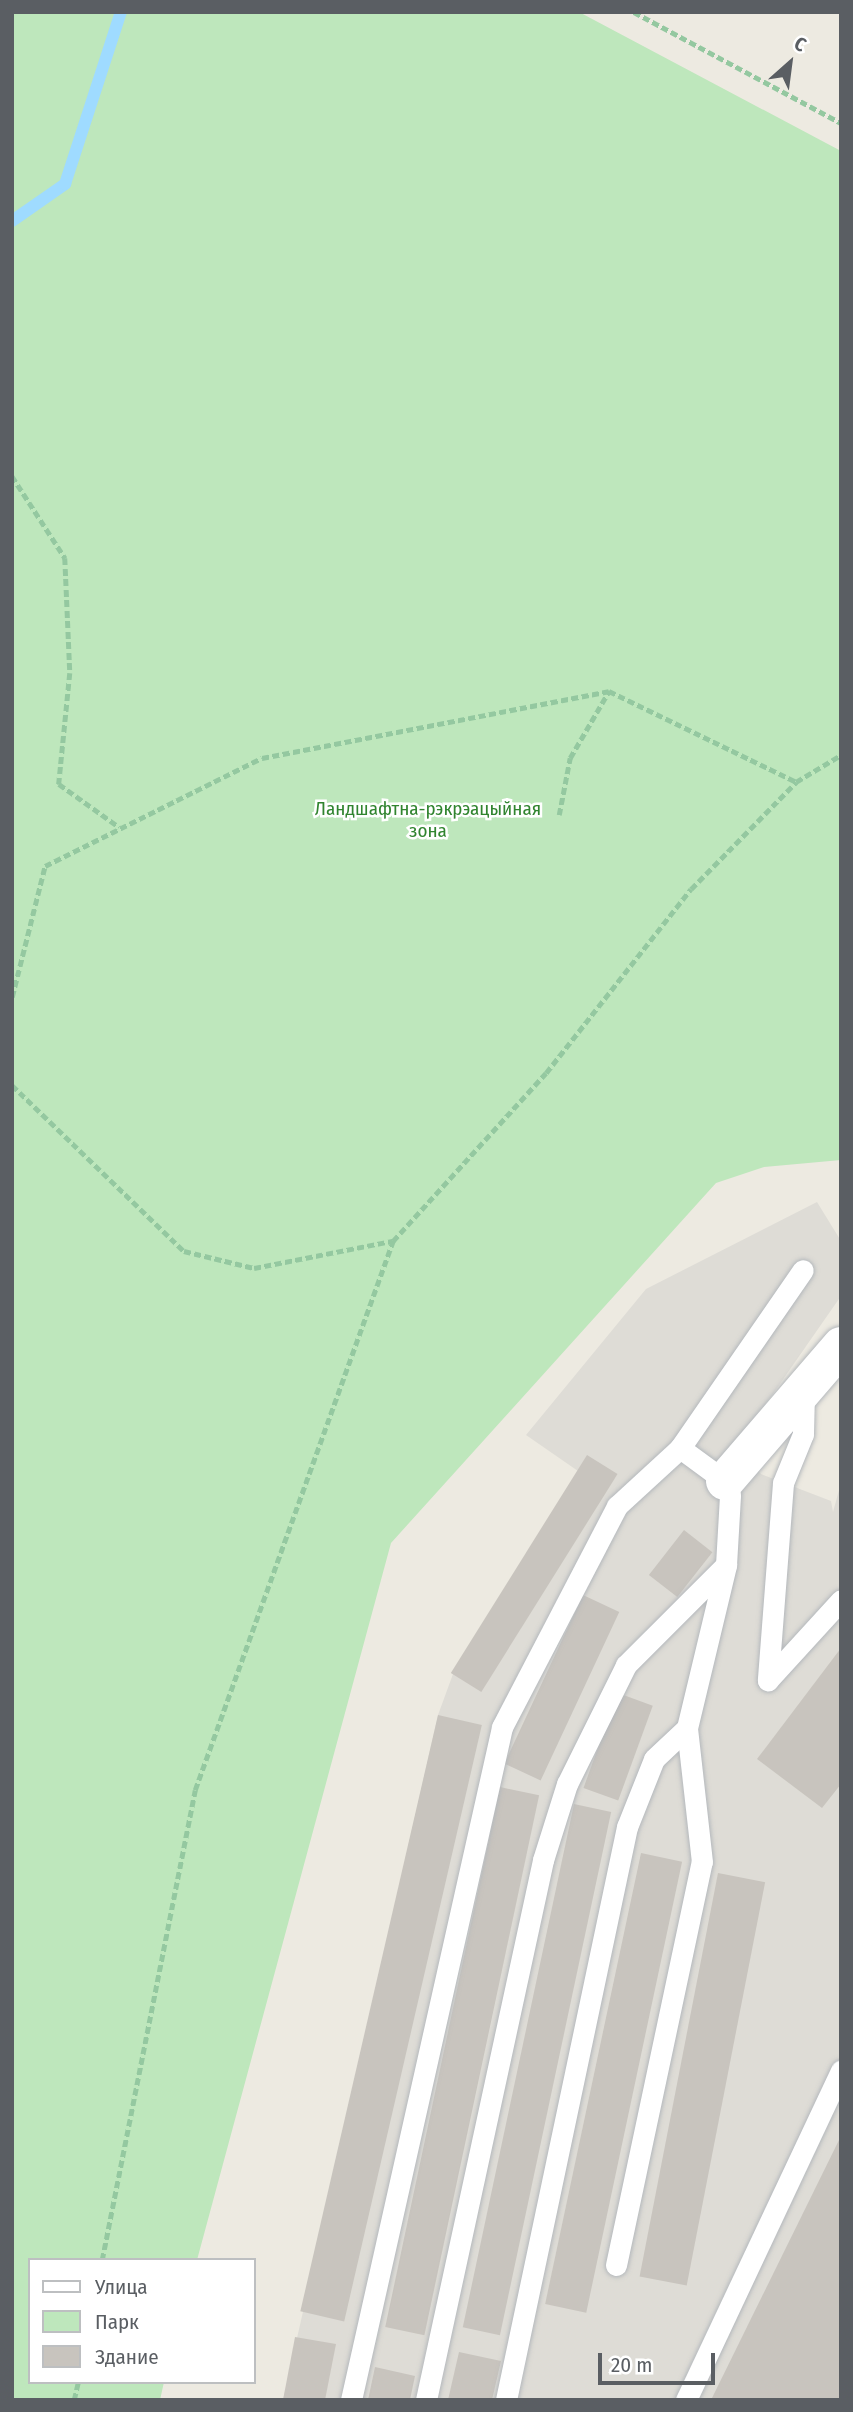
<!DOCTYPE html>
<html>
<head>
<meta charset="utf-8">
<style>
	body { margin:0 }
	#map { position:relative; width:853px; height:2412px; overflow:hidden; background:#edeae1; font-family:"Fira Sans Condensed",sans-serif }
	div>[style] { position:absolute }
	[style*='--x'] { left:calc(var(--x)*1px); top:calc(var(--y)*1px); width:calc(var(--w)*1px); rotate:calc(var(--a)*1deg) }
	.industrial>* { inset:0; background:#dedcd6 }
	.green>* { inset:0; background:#bee7bc }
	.stream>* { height:12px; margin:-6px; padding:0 6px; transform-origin:6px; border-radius:6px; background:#9fdbff }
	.building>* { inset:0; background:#c8c4be; transform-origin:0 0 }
	.path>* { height:4.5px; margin-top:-2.25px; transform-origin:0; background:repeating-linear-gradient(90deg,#94c8a0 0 7px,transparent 0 10.5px) }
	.roads { filter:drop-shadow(0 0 2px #b4b8bc) drop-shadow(0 0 2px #b4b8bc) }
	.lane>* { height:21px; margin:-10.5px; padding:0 10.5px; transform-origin:10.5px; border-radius:10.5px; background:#fff }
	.street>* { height:38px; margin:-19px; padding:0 19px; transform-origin:19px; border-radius:19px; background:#fff }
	span { translate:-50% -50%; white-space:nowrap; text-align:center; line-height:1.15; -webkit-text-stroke:5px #fff; paint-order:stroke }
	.park-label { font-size:19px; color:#30842f }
	.frame { position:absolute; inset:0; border:14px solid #5a5e63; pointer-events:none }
	.legend { position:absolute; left:28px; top:2258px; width:228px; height:126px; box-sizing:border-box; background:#fff; border:2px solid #bdbfc1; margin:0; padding:9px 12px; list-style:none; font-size:21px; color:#5a5e63 }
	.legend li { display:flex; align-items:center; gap:14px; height:35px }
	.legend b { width:35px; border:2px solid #bdbfc1 }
	.north { position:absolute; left:755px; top:28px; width:70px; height:70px; -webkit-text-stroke:5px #fff; paint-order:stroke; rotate:28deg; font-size:19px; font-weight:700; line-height:28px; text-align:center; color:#5a5e63 }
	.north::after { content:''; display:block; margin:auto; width:24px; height:32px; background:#5a5e63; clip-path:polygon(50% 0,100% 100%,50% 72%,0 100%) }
	.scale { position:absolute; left:598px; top:2353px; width:117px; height:32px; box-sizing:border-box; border:4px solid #5a5e63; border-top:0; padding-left:9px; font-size:21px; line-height:24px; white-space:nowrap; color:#5a5e63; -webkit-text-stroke:5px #fff; paint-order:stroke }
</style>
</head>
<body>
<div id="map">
	<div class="industrial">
		<div style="clip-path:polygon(817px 1202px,841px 1241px,841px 1296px,736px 1447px,761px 1474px,831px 1501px,833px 1512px,841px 1483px,841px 2400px,283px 2400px,438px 1715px,453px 1674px,578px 1471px,526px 1435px,646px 1289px)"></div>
	</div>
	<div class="green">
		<div style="clip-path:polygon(12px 12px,579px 12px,841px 151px,841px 1160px,764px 1167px,716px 1183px,391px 1543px,197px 2260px,30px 2260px,30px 2382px,164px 2382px,160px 2400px,12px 2400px)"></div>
	</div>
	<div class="stream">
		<div style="--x:12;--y:221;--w:65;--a:-34.9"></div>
		<div style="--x:65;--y:184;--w:181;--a:-72"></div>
	</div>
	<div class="building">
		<div style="left:587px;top:1455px;width:36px;height:257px;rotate:32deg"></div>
		<div style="left:684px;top:1530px;width:36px;height:57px;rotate:38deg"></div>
		<div style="left:583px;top:1595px;width:40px;height:186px;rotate:25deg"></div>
		<div style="clip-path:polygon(841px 1648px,841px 1784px,822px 1808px,757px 1759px)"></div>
		<div style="left:618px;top:1693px;width:37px;height:101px;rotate:20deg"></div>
		<div style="left:438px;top:1715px;width:45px;height:612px;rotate:13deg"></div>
		<div style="left:500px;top:1787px;width:40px;height:552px;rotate:12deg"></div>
		<div style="left:574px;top:1804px;width:38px;height:535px;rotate:12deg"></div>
		<div style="left:641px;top:1853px;width:42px;height:461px;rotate:12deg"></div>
		<div style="left:718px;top:1873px;width:48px;height:411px;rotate:11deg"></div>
		<div style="clip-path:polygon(841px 2136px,841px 2400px,711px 2400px)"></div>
		<div style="clip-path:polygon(295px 2337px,336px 2344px,325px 2400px,283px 2400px)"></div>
		<div style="clip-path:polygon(459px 2352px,501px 2361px,492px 2400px,448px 2400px)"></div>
		<div style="clip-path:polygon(375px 2367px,415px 2376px,410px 2400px,368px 2400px)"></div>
	</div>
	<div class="path">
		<div style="--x:634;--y:12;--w:235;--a:28.2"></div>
		<div style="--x:12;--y:476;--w:98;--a:57.1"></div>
		<div style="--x:65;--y:558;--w:115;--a:87.5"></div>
		<div style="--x:70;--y:673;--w:112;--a:95.7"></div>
		<div style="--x:59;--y:784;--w:74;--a:35.6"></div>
		<div style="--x:559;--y:815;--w:58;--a:-79.1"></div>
		<div style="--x:570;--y:758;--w:78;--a:-59.8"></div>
		<div style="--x:12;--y:997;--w:135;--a:-75.9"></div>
		<div style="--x:45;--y:866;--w:242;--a:-26.5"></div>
		<div style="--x:262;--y:758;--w:353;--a:-10.9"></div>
		<div style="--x:609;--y:691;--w:208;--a:25.9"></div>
		<div style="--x:12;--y:1085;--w:239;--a:44"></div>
		<div style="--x:184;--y:1251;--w:72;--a:13.7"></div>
		<div style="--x:254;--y:1268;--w:141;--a:-11.1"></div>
		<div style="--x:102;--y:2260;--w:479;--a:-78.8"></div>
		<div style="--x:195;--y:1790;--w:584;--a:-70.17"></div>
		<div style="--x:393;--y:1241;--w:227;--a:-47.7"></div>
		<div style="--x:546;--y:1073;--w:234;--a:-51.8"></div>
		<div style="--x:691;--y:889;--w:150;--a:-45.5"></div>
		<div style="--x:796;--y:782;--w:52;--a:-31"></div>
		<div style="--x:74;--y:2400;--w:18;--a:-77"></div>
	</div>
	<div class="roads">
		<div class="lane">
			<div style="--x:804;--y:1392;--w:42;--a:91.4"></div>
			<div style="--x:803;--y:1434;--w:53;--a:112.2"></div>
			<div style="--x:783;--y:1483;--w:198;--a:94.4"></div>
			<div style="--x:768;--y:1680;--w:108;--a:-47.6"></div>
			<div style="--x:616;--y:2265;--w:412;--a:-78"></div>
			<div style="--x:702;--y:1862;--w:135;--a:-96.4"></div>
			<div style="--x:687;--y:1728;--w:168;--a:-76.5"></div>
			<div style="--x:726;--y:1565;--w:70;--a:-86.7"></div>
			<div style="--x:730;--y:1495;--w:15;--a:-110"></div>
			<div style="--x:725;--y:1481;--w:56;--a:-143.7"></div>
			<div style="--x:351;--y:2400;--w:690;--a:-77.35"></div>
			<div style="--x:502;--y:1727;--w:249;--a:-62.5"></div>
			<div style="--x:617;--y:1506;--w:86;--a:-42.6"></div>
			<div style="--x:680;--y:1448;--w:216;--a:-55.4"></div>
			<div style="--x:426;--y:2400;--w:553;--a:-77.77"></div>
			<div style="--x:543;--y:1860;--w:80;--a:-72.5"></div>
			<div style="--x:567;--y:1784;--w:133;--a:-63.6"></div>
			<div style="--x:626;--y:1665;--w:141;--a:-45"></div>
			<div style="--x:506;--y:2400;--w:586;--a:-78.08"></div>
			<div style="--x:627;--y:1827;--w:73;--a:-68.3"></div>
			<div style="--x:654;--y:1759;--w:45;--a:-43.2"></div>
			<div style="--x:686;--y:2400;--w:364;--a:-64.8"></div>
		</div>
		<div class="street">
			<div style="--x:725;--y:1481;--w:178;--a:-49.3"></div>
		</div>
	</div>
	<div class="park-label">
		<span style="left:428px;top:820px">Ландшафтна-рэкрэацыйная<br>зона</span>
	</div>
	<div class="frame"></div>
	<ul class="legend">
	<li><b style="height:9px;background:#fff"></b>Улица</li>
	<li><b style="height:19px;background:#bee7bc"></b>Парк</li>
	<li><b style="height:19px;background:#c8c4be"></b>Здание</li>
	</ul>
	<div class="north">С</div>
	<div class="scale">20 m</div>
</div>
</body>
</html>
